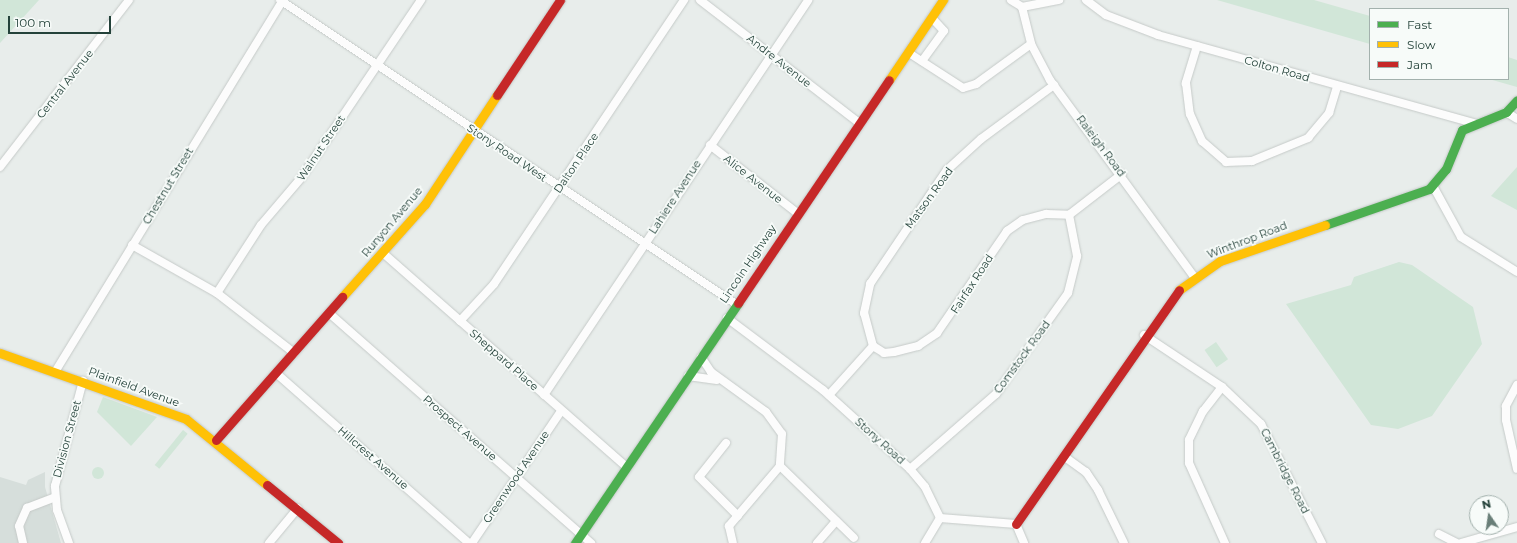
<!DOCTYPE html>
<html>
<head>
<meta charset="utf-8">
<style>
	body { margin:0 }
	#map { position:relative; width:1517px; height:543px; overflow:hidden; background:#e8edeb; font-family:Montserrat,sans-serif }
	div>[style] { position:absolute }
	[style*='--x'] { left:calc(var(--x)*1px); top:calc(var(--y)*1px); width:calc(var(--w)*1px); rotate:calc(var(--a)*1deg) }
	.built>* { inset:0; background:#d6dedb }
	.green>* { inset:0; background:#d1e6d8; transform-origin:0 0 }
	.round { border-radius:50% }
	.roads { filter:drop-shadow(0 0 1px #c5cac8) drop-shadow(0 0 1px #c5cac8) }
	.street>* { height:8px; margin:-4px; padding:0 4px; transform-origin:4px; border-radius:4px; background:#fcfcfc }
	.fast>* { height:9px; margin:-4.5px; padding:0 4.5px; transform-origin:4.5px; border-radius:4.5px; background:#4caf50 }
	.slow>* { height:9px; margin:-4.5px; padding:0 4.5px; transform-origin:4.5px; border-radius:4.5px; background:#ffc107 }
	.jam>* { height:9px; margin:-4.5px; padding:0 4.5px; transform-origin:4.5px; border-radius:4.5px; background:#c62828 }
	span { translate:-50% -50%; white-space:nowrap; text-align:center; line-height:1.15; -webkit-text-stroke:3.5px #f7fbf9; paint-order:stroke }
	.street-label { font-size:11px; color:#24423a }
	.legend { position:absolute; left:1369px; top:8px; width:140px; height:72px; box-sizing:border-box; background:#f7fbf9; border:1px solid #a3b1ad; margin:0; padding:5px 7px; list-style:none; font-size:12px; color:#24423a }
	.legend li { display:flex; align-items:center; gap:8px; height:20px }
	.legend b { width:20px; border:1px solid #a3b1ad }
	.north { position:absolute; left:1469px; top:495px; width:40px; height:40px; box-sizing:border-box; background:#f7fbf9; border:1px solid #a3b1ad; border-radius:50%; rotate:347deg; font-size:11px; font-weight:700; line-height:16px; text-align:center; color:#24423a }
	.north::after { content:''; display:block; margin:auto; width:14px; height:18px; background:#697e78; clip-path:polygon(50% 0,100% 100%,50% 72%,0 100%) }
	.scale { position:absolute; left:8px; top:16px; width:103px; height:18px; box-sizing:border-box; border:2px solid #24423a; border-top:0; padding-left:5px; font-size:12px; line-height:14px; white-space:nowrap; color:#24423a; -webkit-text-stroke:3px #f7fbf9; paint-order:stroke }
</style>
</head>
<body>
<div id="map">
	<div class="built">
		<div style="clip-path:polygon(45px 472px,45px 487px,61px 543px,0 543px,0 477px,26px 485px,28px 480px)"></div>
	</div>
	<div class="green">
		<div style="clip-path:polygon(0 0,39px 0,0 43px)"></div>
		<div style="clip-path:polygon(1217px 0,1314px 0,1370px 16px,1370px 44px)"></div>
		<div style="clip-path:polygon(1508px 57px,1517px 60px,1517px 87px,1489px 79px,1508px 79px)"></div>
		<div style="clip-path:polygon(1517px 167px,1517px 210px,1491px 196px)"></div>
		<div style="clip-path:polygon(1399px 262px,1412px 265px,1473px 307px,1482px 344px,1432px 416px,1398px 429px,1371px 425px,1286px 304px,1351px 285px,1354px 277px)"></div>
		<div style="left:1216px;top:342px;width:21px;height:14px;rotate:55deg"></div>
		<div style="clip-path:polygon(103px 397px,157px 417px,131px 446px,97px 412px)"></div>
		<div style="left:183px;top:430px;width:6px;height:45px;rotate:39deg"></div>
		<div class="round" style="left:92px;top:467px;width:12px;height:12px"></div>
	</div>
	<div class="roads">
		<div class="street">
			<div style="--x:280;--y:0;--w:548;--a:33.69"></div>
			<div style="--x:700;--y:0;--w:201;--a:37.7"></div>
			<div style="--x:1011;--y:0;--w:13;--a:32"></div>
			<div style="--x:1022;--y:7;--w:38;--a:-11"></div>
			<div style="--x:1086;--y:0;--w:25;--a:37"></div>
			<div style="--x:1106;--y:15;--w:56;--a:21"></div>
			<div style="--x:1158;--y:35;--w:328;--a:15.6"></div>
			<div style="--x:1022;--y:7;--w:38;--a:76"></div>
			<div style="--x:1031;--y:44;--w:41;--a:62.2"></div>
			<div style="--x:1050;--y:80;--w:245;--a:53.8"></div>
			<div style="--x:1197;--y:46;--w:39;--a:107"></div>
			<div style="--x:1186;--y:83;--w:31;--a:83"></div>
			<div style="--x:1190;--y:114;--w:30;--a:66"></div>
			<div style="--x:1202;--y:141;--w:32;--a:41"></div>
			<div style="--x:1226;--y:162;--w:26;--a:-2"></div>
			<div style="--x:1252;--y:161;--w:61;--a:-22.3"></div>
			<div style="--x:1308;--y:138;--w:33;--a:-50"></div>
			<div style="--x:1329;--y:113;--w:28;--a:-73"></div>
			<div style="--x:909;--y:53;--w:64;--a:32.9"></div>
			<div style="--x:963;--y:88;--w:14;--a:-17"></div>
			<div style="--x:976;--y:84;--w:68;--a:-36"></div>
			<div style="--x:922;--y:61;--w:37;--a:-54"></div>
			<div style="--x:944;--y:31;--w:18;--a:-133"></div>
			<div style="--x:1506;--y:112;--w:13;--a:32"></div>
			<div style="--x:710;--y:145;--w:110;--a:38"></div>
			<div style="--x:0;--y:167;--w:211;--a:-52.3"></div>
			<div style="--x:1433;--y:186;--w:58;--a:61.2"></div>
			<div style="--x:1461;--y:237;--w:66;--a:32"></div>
			<div style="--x:132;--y:245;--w:98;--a:29.5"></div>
			<div style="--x:217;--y:293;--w:98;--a:37.9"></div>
			<div style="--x:383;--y:253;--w:325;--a:41.3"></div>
			<div style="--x:217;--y:293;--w:81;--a:-57.1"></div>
			<div style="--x:261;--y:225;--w:62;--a:-49.6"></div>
			<div style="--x:301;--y:178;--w:215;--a:-56"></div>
			<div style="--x:329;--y:313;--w:349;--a:41.3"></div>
			<div style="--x:727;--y:318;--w:120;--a:36.9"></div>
			<div style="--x:823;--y:390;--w:118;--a:42.2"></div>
			<div style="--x:910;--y:469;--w:23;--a:50"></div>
			<div style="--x:925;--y:487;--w:34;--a:64"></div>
			<div style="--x:940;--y:518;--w:76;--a:4.5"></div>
			<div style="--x:1016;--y:524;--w:21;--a:67"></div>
			<div style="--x:460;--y:321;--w:50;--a:-47.4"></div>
			<div style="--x:494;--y:284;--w:342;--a:-56.2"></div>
			<div style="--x:1144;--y:335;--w:94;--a:33.7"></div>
			<div style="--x:1222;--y:387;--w:54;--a:43.5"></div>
			<div style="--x:1261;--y:424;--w:134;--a:62.9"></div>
			<div style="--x:873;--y:346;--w:34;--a:-105"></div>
			<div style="--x:864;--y:313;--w:30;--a:-78"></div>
			<div style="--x:870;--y:284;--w:138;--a:-56"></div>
			<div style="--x:947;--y:170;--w:46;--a:-42.4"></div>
			<div style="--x:981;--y:139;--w:91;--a:-36.5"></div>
			<div style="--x:873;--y:346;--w:13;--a:32"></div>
			<div style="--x:884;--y:353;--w:10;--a:-6"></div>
			<div style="--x:894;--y:352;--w:25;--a:-14"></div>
			<div style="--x:918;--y:346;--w:23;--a:-34"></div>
			<div style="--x:937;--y:333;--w:124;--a:-55.5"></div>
			<div style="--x:1007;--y:231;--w:19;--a:-35"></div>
			<div style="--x:1023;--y:220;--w:24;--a:-15"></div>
			<div style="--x:1046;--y:214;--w:23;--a:2"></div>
			<div style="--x:1069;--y:215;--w:67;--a:-37.7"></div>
			<div style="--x:701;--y:357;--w:18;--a:56"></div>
			<div style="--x:711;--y:372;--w:68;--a:36"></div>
			<div style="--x:766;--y:412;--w:27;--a:54"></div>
			<div style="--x:782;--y:434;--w:32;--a:94"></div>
			<div style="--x:780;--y:466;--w:79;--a:130.4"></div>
			<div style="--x:729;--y:526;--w:17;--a:77"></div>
			<div style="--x:55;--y:372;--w:436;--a:-58.5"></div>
			<div style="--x:276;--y:373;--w:257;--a:41.4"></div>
			<div style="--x:688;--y:376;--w:29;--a:8"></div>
			<div style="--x:1517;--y:385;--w:24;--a:118"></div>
			<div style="--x:1506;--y:406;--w:14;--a:90"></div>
			<div style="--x:1506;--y:420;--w:50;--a:77.3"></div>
			<div style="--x:1222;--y:387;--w:31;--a:128"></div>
			<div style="--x:1203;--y:411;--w:32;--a:116"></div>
			<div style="--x:1189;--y:440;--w:23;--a:90"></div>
			<div style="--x:1189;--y:463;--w:88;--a:65.8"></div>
			<div style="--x:544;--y:395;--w:475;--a:-56.2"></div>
			<div style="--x:829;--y:395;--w:66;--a:-48.1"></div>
			<div style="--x:726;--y:443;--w:43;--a:128.5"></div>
			<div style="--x:699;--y:477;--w:55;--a:45"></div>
			<div style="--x:1065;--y:457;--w:26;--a:36"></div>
			<div style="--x:1086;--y:472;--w:22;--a:56"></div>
			<div style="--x:1098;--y:490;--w:59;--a:63.9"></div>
			<div style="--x:780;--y:466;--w:103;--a:44.2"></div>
			<div style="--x:910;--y:469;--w:114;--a:-41.1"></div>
			<div style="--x:996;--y:394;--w:124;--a:-54.5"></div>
			<div style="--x:1068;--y:293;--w:38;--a:-76"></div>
			<div style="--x:1077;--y:256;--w:42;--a:-101"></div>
			<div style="--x:1439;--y:534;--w:20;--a:27"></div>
			<div style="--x:23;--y:543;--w:17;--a:-103"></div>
			<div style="--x:19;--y:526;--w:20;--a:-66"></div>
			<div style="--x:27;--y:508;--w:30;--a:-21"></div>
			<div style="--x:69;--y:543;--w:35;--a:-110"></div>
			<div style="--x:57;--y:510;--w:24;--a:-95"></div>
			<div style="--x:55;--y:486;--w:109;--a:-75.1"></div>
			<div style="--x:269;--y:543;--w:45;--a:-50.4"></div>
			<div style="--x:472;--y:543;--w:159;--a:-56"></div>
			<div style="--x:817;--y:543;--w:29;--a:-49"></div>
			<div style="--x:925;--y:543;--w:29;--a:-59"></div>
			<div style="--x:1461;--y:543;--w:58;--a:-15.9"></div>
		</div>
		<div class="fast">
			<div style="--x:1325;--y:225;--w:110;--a:-19.1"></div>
			<div style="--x:1429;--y:189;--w:26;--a:-50"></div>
			<div style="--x:1446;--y:169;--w:42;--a:-67.7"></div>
			<div style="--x:1462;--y:130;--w:48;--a:-22.2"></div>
			<div style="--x:1506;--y:112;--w:16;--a:-47"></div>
			<div style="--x:575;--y:543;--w:290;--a:-55.8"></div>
		</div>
		<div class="slow">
			<div style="--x:889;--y:80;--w:97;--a:-56"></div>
			<div style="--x:1179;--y:290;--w:50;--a:-35.3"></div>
			<div style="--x:1220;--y:261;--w:111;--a:-18.9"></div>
			<div style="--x:342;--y:297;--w:125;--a:-48.3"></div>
			<div style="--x:425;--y:204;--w:131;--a:-56.6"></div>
			<div style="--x:0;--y:353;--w:197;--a:19.5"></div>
			<div style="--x:186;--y:419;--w:104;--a:39.2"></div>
		</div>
		<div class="jam">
			<div style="--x:497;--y:95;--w:114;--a:-56.4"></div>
			<div style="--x:738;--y:303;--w:269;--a:-55.9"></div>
			<div style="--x:216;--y:440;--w:191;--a:-48.6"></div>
			<div style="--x:267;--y:485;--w:92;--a:39.2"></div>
			<div style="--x:1016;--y:524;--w:285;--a:-55.1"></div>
		</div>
	</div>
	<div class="street-label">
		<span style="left:779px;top:61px;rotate:38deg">Andre Avenue</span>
		<span style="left:1277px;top:69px;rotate:16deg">Colton Road</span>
		<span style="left:65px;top:84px;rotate:-52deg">Central Avenue</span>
		<span style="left:1101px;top:146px;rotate:53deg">Raleigh Road</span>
		<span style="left:321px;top:148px;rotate:-56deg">Walnut Street</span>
		<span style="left:507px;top:153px;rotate:34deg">Stony Road West</span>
		<span style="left:576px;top:163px;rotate:-56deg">Dalton Place</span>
		<span style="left:753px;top:179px;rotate:38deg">Alice Avenue</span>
		<span style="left:168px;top:186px;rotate:-59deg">Chestnut Street</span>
		<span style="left:675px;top:197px;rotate:-57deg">Lahiere Avenue</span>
		<span style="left:929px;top:198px;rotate:-54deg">Matson Road</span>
		<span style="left:392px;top:222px;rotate:-50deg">Runyon Avenue</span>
		<span style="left:1247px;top:240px;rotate:-21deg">Winthrop Road</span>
		<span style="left:748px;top:264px;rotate:-56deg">Lincoln Highway</span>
		<span style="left:972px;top:284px;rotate:-57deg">Fairfax Road</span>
		<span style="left:1022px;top:357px;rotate:-54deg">Comstock Road</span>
		<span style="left:504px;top:360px;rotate:41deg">Sheppard Place</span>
		<span style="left:134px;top:387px;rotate:20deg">Plainfield Avenue</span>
		<span style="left:460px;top:428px;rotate:41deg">Prospect Avenue</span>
		<span style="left:67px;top:439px;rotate:-75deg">Division Street</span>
		<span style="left:880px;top:441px;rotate:42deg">Stony Road</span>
		<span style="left:373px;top:458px;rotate:41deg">Hillcrest Avenue</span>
		<span style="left:1285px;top:471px;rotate:63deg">Cambridge Road</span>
		<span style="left:516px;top:477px;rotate:-56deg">Greenwood Avenue</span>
	</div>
	<ul class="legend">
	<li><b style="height:5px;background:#4caf50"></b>Fast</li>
	<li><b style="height:5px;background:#ffc107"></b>Slow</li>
	<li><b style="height:5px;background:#c62828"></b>Jam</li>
	</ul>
	<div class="north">N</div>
	<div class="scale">100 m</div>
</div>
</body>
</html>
